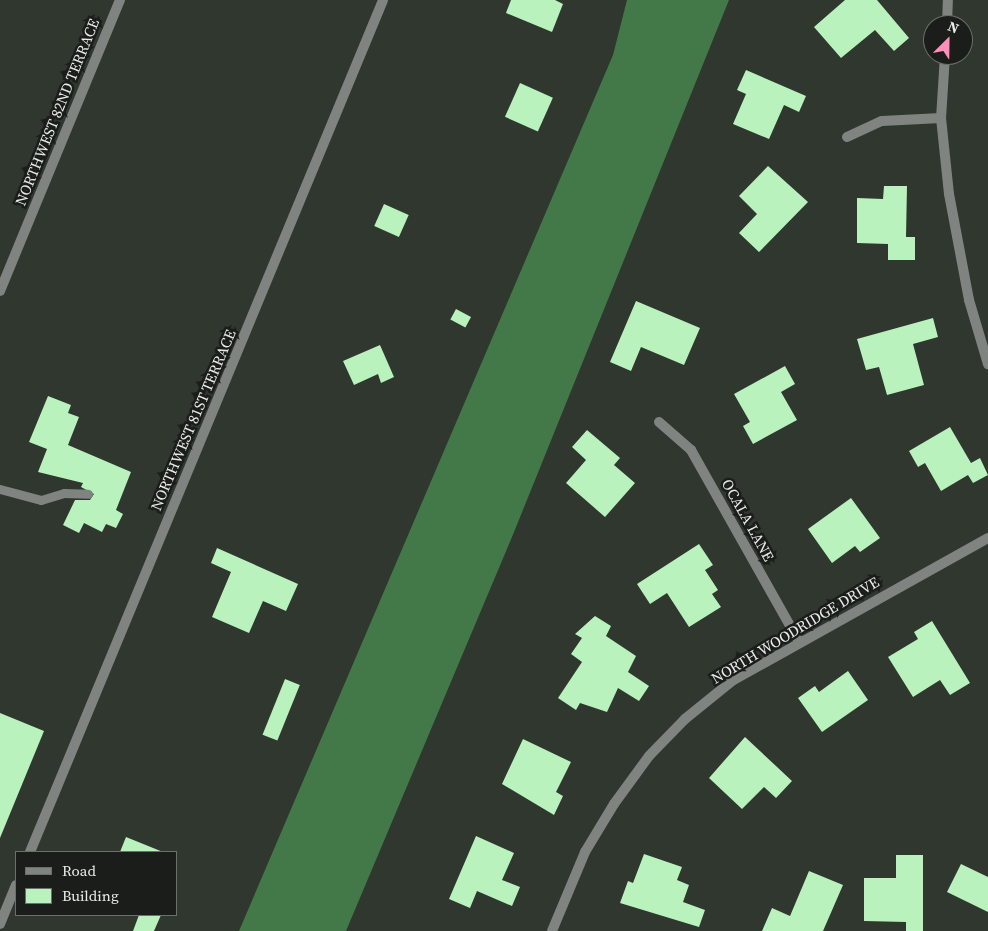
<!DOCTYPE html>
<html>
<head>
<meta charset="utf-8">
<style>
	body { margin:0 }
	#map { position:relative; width:988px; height:931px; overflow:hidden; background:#2f372f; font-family:"Source Serif 4",serif }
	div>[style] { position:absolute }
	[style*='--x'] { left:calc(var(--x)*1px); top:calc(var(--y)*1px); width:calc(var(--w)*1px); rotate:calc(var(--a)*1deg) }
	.forest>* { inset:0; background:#437849 }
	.building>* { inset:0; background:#b9f2bd; transform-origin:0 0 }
	.service>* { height:9px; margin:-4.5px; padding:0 4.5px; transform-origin:4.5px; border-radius:4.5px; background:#7f8480 }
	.minor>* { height:10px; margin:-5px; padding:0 5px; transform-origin:5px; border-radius:5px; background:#7f8480 }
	span { translate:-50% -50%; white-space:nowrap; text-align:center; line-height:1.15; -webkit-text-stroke:5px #1a1d1a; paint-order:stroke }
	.street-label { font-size:15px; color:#e7ece7 }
	.legend { position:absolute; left:15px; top:851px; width:162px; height:65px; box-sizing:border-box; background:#1a1d1a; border:1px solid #6c706c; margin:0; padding:6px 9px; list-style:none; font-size:15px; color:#e7ece7 }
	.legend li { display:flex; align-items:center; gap:10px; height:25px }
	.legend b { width:25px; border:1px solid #6c706c }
	.north { position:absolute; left:923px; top:15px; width:50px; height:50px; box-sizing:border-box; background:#1a1d1a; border:1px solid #6c706c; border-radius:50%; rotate:23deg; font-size:14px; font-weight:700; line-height:20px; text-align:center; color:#e7ece7 }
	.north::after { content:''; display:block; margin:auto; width:18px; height:22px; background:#ff8eba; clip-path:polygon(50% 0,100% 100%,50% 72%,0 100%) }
</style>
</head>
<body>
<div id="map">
	<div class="forest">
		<div style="clip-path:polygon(627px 0,729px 0,512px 537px,346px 931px,239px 931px,613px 55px)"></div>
	</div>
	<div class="building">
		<div style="clip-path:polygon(511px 0,555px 0,563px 4px,552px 32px,506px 13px)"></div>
		<div style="clip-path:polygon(845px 0,877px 0,909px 38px,894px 51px,875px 30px,841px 58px,814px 27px)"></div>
		<div style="clip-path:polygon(746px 70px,806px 96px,799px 112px,784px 105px,769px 139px,733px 124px,746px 94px,737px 90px)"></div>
		<div style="left:520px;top:83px;width:36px;height:37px;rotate:24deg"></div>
		<div style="clip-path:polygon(768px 166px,808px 202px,759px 252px,739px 233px,757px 214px,739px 196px)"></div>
		<div style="clip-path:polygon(884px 186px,907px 186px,906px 237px,915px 237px,915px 260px,888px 260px,888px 244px,857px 243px,857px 198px,883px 199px)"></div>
		<div style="left:384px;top:204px;width:27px;height:24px;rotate:24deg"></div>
		<div style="clip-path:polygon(636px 301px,700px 328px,684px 365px,641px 347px,631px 371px,610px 362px)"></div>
		<div style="left:456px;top:309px;width:17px;height:12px;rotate:28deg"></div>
		<div style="clip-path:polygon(933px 318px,938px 337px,913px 344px,924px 385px,887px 395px,879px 367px,866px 370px,857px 339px)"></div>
		<div style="clip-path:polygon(380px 345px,394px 377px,381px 383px,378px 374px,354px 385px,343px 361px)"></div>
		<div style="clip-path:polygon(785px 366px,795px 384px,781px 392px,797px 420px,753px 444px,743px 426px,750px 422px,734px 394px)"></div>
		<div style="clip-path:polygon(48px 396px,71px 405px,68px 413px,79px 417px,68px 445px,131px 472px,116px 510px,123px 514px,116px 528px,106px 524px,102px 532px,84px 523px,79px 533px,63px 525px,75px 500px,90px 500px,94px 494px,81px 487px,83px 483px,38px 472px,47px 449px,29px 442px)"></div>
		<div style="clip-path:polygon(950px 427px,971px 463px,980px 458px,988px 475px,973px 483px,968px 475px,941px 491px,925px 463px,918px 467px,909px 451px)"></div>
		<div style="clip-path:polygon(587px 430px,620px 458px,614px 465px,635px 483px,605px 517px,566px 483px,586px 460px,572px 447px)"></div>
		<div style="clip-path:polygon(851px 498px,880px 538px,860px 552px,855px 546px,832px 563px,808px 529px)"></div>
		<div style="clip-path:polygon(699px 544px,713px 565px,705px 570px,718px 590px,712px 594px,721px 607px,689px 627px,667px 593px,650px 604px,637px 584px)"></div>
		<div style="clip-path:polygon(217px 548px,298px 584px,286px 611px,263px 601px,249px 633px,212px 617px,231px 572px,211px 563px)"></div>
		<div style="clip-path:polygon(595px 616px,611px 626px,606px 636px,636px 656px,628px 672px,649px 686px,639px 701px,618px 688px,607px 712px,580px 703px,576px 710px,558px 698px,582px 662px,571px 654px,582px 638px,575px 634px)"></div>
		<div style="clip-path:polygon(932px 621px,970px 683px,950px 695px,940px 680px,913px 697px,888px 657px,918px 639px,914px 632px)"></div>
		<div style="clip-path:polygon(848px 671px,868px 700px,822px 732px,798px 698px,815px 686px,819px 692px)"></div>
		<div style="left:285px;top:679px;width:16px;height:60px;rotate:22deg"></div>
		<div style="clip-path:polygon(0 713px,44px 731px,0 838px)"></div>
		<div style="clip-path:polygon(745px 737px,792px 781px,776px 798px,764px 787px,742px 809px,709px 778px)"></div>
		<div style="clip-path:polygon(523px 739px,571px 762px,556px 792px,563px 796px,554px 815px,502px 784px)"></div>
		<div style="clip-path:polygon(476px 836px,514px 853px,502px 880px,520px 887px,512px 906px,477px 891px,470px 908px,449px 899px)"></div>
		<div style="clip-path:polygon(126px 837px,163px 852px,120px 852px)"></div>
		<div style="clip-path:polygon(644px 854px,682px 867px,677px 880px,689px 885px,683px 902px,705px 910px,699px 927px,620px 903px,628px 881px,633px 883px)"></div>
		<div style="clip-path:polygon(896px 855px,923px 855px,923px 931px,906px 931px,906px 922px,864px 921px,864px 878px,896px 878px)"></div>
		<div style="clip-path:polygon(961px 864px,988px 877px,988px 912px,947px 892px)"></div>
		<div style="clip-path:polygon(809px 871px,843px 885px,823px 931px,762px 931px,772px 908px,790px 916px)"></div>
		<div style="clip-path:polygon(139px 915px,161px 915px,154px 931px,133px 931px)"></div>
	</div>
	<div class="service">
		<div style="--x:0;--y:489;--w:42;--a:15"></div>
		<div style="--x:41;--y:500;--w:24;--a:-17"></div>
		<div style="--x:64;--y:493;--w:24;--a:2"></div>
	</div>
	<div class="minor">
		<div style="--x:947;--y:25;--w:25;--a:-88"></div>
		<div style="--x:945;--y:55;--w:63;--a:93.6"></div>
		<div style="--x:941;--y:118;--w:76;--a:84"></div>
		<div style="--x:949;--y:194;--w:108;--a:79.3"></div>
		<div style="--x:969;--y:300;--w:67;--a:73.5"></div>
		<div style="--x:847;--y:137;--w:38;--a:-25"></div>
		<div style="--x:882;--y:121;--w:59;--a:-2.9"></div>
		<div style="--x:0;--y:291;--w:315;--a:-67.6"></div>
		<div style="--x:659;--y:422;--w:43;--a:41.2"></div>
		<div style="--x:691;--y:450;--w:220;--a:60.6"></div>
		<div style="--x:30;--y:852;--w:922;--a:-67.49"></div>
		<div style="--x:0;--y:924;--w:42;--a:-67.7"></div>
		<div style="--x:552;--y:931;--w:86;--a:-67.3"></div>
		<div style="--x:585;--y:852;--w:56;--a:-58.9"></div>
		<div style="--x:614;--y:804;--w:59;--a:-53.9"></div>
		<div style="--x:649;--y:756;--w:52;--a:-45.8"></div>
		<div style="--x:685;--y:719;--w:60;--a:-39"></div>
		<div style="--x:732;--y:681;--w:293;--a:-29.2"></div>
	</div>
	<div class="street-label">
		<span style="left:57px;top:112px;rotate:-68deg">NORTHWEST 82ND TERRACE</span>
		<span style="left:193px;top:420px;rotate:-67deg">NORTHWEST 81ST TERRACE</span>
		<span style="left:748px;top:520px;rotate:61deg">OCALA LANE</span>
		<span style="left:795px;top:630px;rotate:-31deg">NORTH WOODRIDGE DRIVE</span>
	</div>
	<ul class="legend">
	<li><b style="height:6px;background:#7f8480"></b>Road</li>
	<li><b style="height:14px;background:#b9f2bd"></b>Building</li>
	</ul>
	<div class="north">N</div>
</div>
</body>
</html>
